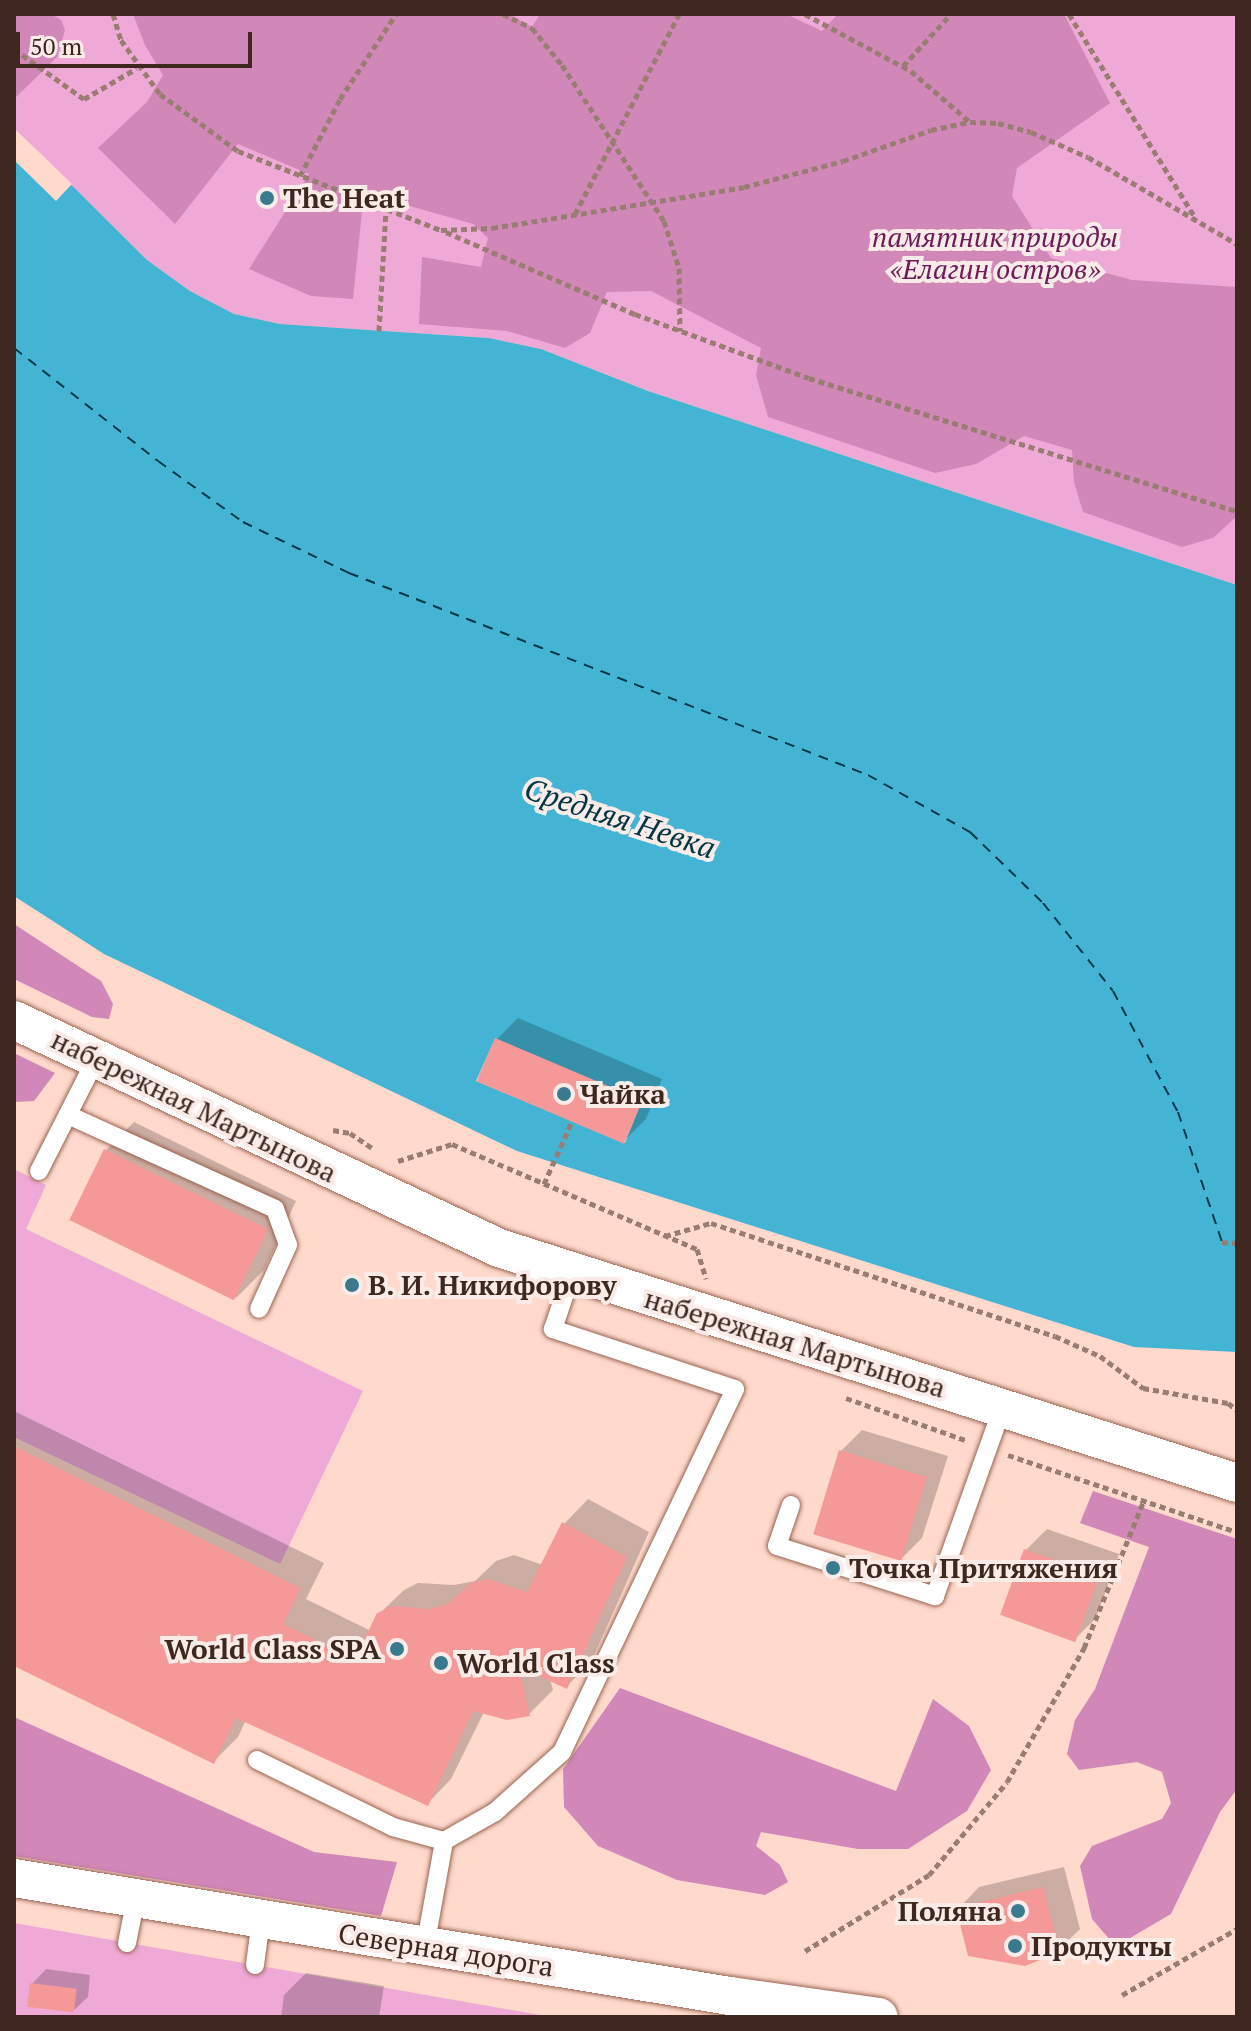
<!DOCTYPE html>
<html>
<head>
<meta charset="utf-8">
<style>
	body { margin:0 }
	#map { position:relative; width:1251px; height:2031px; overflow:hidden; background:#fed9cc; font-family:"PT Serif",serif }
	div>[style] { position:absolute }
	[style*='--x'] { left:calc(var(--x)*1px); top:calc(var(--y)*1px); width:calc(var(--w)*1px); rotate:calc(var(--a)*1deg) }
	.green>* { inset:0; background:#efa9d6 }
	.forest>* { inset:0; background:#d187b8 }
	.water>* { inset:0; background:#44b4d4 }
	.pier>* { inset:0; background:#fed9cc }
	.shadow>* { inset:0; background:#0003 }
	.ferry>* { height:2px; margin-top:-1px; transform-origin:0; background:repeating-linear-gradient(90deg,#013744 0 10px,transparent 0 18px) }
	.building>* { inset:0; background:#f49998; transform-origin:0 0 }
	.path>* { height:5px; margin-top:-2.5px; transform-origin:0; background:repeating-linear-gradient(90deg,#9a7d72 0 6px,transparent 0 10px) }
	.roads { filter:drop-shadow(0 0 2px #996451) drop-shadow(0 0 2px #996451) }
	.service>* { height:18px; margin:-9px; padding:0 9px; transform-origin:9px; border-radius:9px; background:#fff }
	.minor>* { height:38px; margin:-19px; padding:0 19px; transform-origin:19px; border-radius:19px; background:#fff }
	.dots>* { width:22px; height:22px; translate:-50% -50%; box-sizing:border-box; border:4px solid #f9ece8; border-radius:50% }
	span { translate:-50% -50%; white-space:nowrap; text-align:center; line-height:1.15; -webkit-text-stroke:8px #f9ece8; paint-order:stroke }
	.poi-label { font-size:28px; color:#3e271f; font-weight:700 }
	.left { translate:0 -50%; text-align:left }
	.right { translate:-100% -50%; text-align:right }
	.park-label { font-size:28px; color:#711a5a; font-style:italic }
	.street-label { font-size:28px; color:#3e271f }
	.water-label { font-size:30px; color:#013744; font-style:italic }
	.frame { position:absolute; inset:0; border:16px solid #3e271f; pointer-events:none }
	.scale { position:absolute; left:16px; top:32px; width:236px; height:36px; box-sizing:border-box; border:4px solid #3e271f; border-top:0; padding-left:10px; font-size:24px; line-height:28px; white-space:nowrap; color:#3e271f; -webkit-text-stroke:6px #f9ece8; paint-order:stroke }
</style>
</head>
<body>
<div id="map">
	<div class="green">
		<div style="clip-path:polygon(14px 14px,1237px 14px,1237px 585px,648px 391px,541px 349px,489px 338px,280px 324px,234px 314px,190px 291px,147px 260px,14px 128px)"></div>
		<div style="clip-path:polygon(14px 1169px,46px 1185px,26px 1229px,363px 1391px,280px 1564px,14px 1437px)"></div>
		<div style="clip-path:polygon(14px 1923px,255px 1965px,552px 2017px,14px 2017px)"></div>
	</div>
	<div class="forest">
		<div style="clip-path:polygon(14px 14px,51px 14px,61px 20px,65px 30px,57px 57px,14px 99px)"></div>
		<div style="clip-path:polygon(133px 14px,509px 14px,532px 27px,540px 14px,786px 14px,822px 31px,838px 14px,1064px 14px,1110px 103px,1017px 168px,1012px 196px,1051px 258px,1132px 280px,1237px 287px,1237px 516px,1213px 538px,1182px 547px,1083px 512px,1074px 482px,1072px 450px,1024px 436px,976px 464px,935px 473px,768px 417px,756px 375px,761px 348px,651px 291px,607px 292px,590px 333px,565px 348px,507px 331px,419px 324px,422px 257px,481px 267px,488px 238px,473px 224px,364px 193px,353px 299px,311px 296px,249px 269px,309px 174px,238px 144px,175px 224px,98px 148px,147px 102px,163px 75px,145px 45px)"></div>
		<div style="clip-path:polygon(14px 924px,101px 981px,113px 1004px,109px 1019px,92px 1017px,14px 979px)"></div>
		<div style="clip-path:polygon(14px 1053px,55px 1073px,34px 1101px,14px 1102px)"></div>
		<div style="clip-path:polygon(1093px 1491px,1237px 1539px,1237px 1789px,1220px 1812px,1171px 1914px,1130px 1938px,1111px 1941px,1092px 1919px,1080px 1866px,1092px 1846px,1162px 1819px,1171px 1803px,1162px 1772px,1137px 1762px,1079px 1770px,1067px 1754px,1075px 1720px,1095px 1689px,1149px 1547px,1080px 1523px)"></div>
		<div style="clip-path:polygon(620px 1688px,896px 1791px,933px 1699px,969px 1726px,991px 1770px,967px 1811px,908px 1849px,858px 1849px,761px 1832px,756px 1846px,780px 1865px,788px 1882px,765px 1895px,677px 1880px,598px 1846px,564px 1807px,563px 1769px)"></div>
		<div style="clip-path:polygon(14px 1717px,314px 1852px,397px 1862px,381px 1916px,14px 1856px)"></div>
	</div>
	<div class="water">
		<div style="clip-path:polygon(evenodd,14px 128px,147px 260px,190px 291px,234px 314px,280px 324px,489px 338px,541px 349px,648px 391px,1237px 585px,1237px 1352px,1134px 1347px,517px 1151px,104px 954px,14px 896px,14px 128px,495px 1039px,642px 1101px,625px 1143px,476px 1081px,495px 1039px)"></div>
	</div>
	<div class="pier">
		<div style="clip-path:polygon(14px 128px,72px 184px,56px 201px,14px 160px)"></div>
	</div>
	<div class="shadow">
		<div style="clip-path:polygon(518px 1018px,662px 1079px,646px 1119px,624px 1141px,497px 1039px)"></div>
		<div style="clip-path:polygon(134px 1122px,296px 1201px,264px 1270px,236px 1298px,106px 1150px)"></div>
		<div style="clip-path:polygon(14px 1411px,324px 1563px,306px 1599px,371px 1631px,379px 1614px,404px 1590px,418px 1583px,454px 1585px,475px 1581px,496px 1561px,514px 1555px,543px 1565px,564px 1524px,588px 1499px,649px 1532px,591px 1662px,566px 1687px,550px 1679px,553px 1690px,529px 1714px,484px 1712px,451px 1779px,427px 1804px,246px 1720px,238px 1737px,213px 1762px,14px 1663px)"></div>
		<div style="clip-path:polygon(862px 1430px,948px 1456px,922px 1538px,900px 1560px,841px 1451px)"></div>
		<div style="clip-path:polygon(1047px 1529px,1119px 1554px,1096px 1618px,1075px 1639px,1026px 1550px)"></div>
		<div style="clip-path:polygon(1064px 1867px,1080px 1929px,1058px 1950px,958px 1909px,979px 1887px)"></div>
		<div style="clip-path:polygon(46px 1969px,90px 1975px,88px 1997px,73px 2011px,32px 1984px)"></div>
		<div style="clip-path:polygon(306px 1973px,384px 1986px,379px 2017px,281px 2017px,284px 1995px)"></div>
	</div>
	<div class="ferry">
		<div style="--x:14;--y:348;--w:183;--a:38.1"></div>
		<div style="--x:158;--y:461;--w:105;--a:35.7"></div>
		<div style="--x:243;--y:522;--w:118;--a:25.7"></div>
		<div style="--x:349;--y:573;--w:557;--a:21.27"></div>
		<div style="--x:868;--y:775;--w:117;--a:29.2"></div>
		<div style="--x:970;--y:832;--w:102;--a:44.2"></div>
		<div style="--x:1043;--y:903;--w:112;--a:51.5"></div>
		<div style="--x:1113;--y:991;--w:137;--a:61.8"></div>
		<div style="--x:1178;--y:1112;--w:137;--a:71.3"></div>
	</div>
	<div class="building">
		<div style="left:495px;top:1038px;width:160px;height:47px;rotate:23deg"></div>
		<div style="left:104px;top:1149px;width:183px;height:79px;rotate:26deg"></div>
		<div style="clip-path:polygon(14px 1446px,301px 1588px,283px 1624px,355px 1659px,377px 1613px,393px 1606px,429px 1609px,448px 1604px,469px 1584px,488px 1579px,527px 1592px,562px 1522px,627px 1557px,567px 1689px,519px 1667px,530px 1716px,507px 1720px,473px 1711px,428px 1806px,236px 1718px,214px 1764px,14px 1666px)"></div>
		<div style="left:839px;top:1450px;width:92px;height:88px;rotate:17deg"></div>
		<div style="left:1024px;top:1549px;width:80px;height:70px;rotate:20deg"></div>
		<div style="clip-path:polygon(1043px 1887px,1060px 1952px,1025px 1966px,968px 1956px,956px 1908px)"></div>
		<div style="left:30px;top:1983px;width:47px;height:24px;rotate:7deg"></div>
	</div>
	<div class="path">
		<div style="--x:113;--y:14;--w:27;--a:73"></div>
		<div style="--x:121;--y:40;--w:67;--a:54.2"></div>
		<div style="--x:160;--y:94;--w:97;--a:36.2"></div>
		<div style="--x:238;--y:151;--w:218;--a:21.3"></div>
		<div style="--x:441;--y:230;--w:51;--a:-2.2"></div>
		<div style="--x:492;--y:228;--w:255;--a:-9.2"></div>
		<div style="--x:744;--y:187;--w:102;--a:-14.7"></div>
		<div style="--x:843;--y:161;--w:93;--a:-19.4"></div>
		<div style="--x:931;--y:130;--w:40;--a:-12"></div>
		<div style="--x:970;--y:122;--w:28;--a:2"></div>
		<div style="--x:998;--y:123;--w:34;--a:15"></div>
		<div style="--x:1031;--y:132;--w:62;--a:23.7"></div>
		<div style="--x:1088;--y:157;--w:173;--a:30.3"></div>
		<div style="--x:503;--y:14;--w:32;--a:26"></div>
		<div style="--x:532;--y:28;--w:48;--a:51"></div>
		<div style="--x:562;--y:65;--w:186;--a:56.8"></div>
		<div style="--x:664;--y:221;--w:49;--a:72.3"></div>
		<div style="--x:679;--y:268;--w:63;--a:89.1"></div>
		<div style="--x:805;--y:14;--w:120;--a:28.3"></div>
		<div style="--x:911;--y:71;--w:77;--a:40.8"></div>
		<div style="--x:1069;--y:14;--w:239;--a:58.2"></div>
		<div style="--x:14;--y:49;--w:86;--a:35.5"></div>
		<div style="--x:84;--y:99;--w:61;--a:-30.3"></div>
		<div style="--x:903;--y:66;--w:71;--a:-47.3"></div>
		<div style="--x:300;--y:176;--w:87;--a:-62.5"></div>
		<div style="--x:340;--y:99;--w:102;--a:-56.6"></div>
		<div style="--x:575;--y:214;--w:225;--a:-62.5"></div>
		<div style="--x:446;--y:232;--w:206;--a:23.5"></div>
		<div style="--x:635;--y:314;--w:185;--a:20.2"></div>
		<div style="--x:809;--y:378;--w:448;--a:17.3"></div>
		<div style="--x:379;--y:331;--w:121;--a:-86.7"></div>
		<div style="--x:333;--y:1130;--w:17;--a:10"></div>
		<div style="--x:350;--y:1133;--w:29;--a:34"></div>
		<div style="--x:398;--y:1161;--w:57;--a:-17.5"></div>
		<div style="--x:452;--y:1144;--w:267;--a:23.2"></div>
		<div style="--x:697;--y:1249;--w:31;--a:73"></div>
		<div style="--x:544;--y:1184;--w:69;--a:-66"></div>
		<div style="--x:665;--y:1236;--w:48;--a:-15.8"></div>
		<div style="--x:711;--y:1223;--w:362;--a:18.2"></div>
		<div style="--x:1055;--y:1336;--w:49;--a:24"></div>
		<div style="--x:1100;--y:1356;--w:54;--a:36.7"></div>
		<div style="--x:1143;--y:1388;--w:86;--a:10"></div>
		<div style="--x:1228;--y:1403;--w:11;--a:38"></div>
		<div style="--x:1222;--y:1242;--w:15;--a:4"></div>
		<div style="--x:846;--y:1398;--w:129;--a:19.4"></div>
		<div style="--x:1008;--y:1455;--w:242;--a:18.6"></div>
		<div style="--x:805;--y:1951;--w:145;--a:-31.5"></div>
		<div style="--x:929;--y:1875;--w:121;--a:-50"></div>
		<div style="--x:1007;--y:1782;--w:155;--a:-60.1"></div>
		<div style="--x:1084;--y:1648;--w:160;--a:-67.9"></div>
		<div style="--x:1122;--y:1995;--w:133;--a:-29.9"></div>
	</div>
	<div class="roads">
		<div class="service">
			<div style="--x:68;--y:1115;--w:227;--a:24.4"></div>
			<div style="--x:275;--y:1209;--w:38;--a:70"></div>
			<div style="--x:288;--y:1245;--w:70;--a:114.4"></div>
			<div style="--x:39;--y:1171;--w:126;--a:-63"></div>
			<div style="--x:791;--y:1505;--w:43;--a:108.9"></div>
			<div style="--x:777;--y:1546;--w:166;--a:17.6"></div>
			<div style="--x:935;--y:1596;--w:199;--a:-70.3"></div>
			<div style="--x:257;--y:1760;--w:152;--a:26.2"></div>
			<div style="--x:393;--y:1827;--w:53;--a:15.4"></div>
			<div style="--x:444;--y:1841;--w:59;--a:-29.6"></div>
			<div style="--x:495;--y:1812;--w:90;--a:-41.8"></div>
			<div style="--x:562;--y:1752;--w:402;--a:-64.5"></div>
			<div style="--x:735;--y:1389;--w:192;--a:-161.8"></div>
			<div style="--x:553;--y:1329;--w:59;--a:-71.3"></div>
			<div style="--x:127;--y:1943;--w:46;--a:-78.7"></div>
			<div style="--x:425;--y:1947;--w:108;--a:-79.8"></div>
			<div style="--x:255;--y:1965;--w:46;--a:-82.6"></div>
		</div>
		<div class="minor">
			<div style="--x:14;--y:1020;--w:536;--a:25.18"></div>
			<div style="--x:499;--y:1248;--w:775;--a:17.66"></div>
			<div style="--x:14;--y:1878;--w:726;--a:9.36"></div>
			<div style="--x:730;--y:1996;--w:150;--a:8"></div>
		</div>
	</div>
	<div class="dots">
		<div style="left:267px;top:198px;background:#3a7a8d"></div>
		<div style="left:564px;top:1094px;background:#3a7a8d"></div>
		<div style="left:352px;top:1285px;background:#3a7a8d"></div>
		<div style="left:833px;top:1568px;background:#3a7a8d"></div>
		<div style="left:397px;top:1649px;background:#3a7a8d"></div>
		<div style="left:441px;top:1663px;background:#3a7a8d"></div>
		<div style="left:1018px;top:1911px;background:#3a7a8d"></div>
		<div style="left:1015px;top:1946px;background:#3a7a8d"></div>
	</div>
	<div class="poi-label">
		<span class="left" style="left:283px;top:198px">The Heat</span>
		<span class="left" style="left:580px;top:1094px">Чайка</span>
		<span class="left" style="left:368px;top:1285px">В. И. Никифорову</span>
		<span class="left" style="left:849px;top:1568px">Точка Притяжения</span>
		<span class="right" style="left:381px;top:1649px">World Class SPA</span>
		<span class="left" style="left:457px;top:1663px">World Class</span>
		<span class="right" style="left:1002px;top:1911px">Поляна</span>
		<span class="left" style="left:1031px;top:1946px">Продукты</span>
	</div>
	<div class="park-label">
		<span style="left:995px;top:253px">памятник природы<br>«Елагин остров»</span>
	</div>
	<div class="street-label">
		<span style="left:194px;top:1106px;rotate:26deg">набережная Мартынова</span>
		<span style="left:795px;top:1343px;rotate:17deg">набережная Мартынова</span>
		<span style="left:446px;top:1950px;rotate:9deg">Северная дорога</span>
	</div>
	<div class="water-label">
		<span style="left:620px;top:818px;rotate:18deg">Средняя Невка</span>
	</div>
	<div class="frame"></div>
	<div class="scale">50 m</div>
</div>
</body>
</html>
